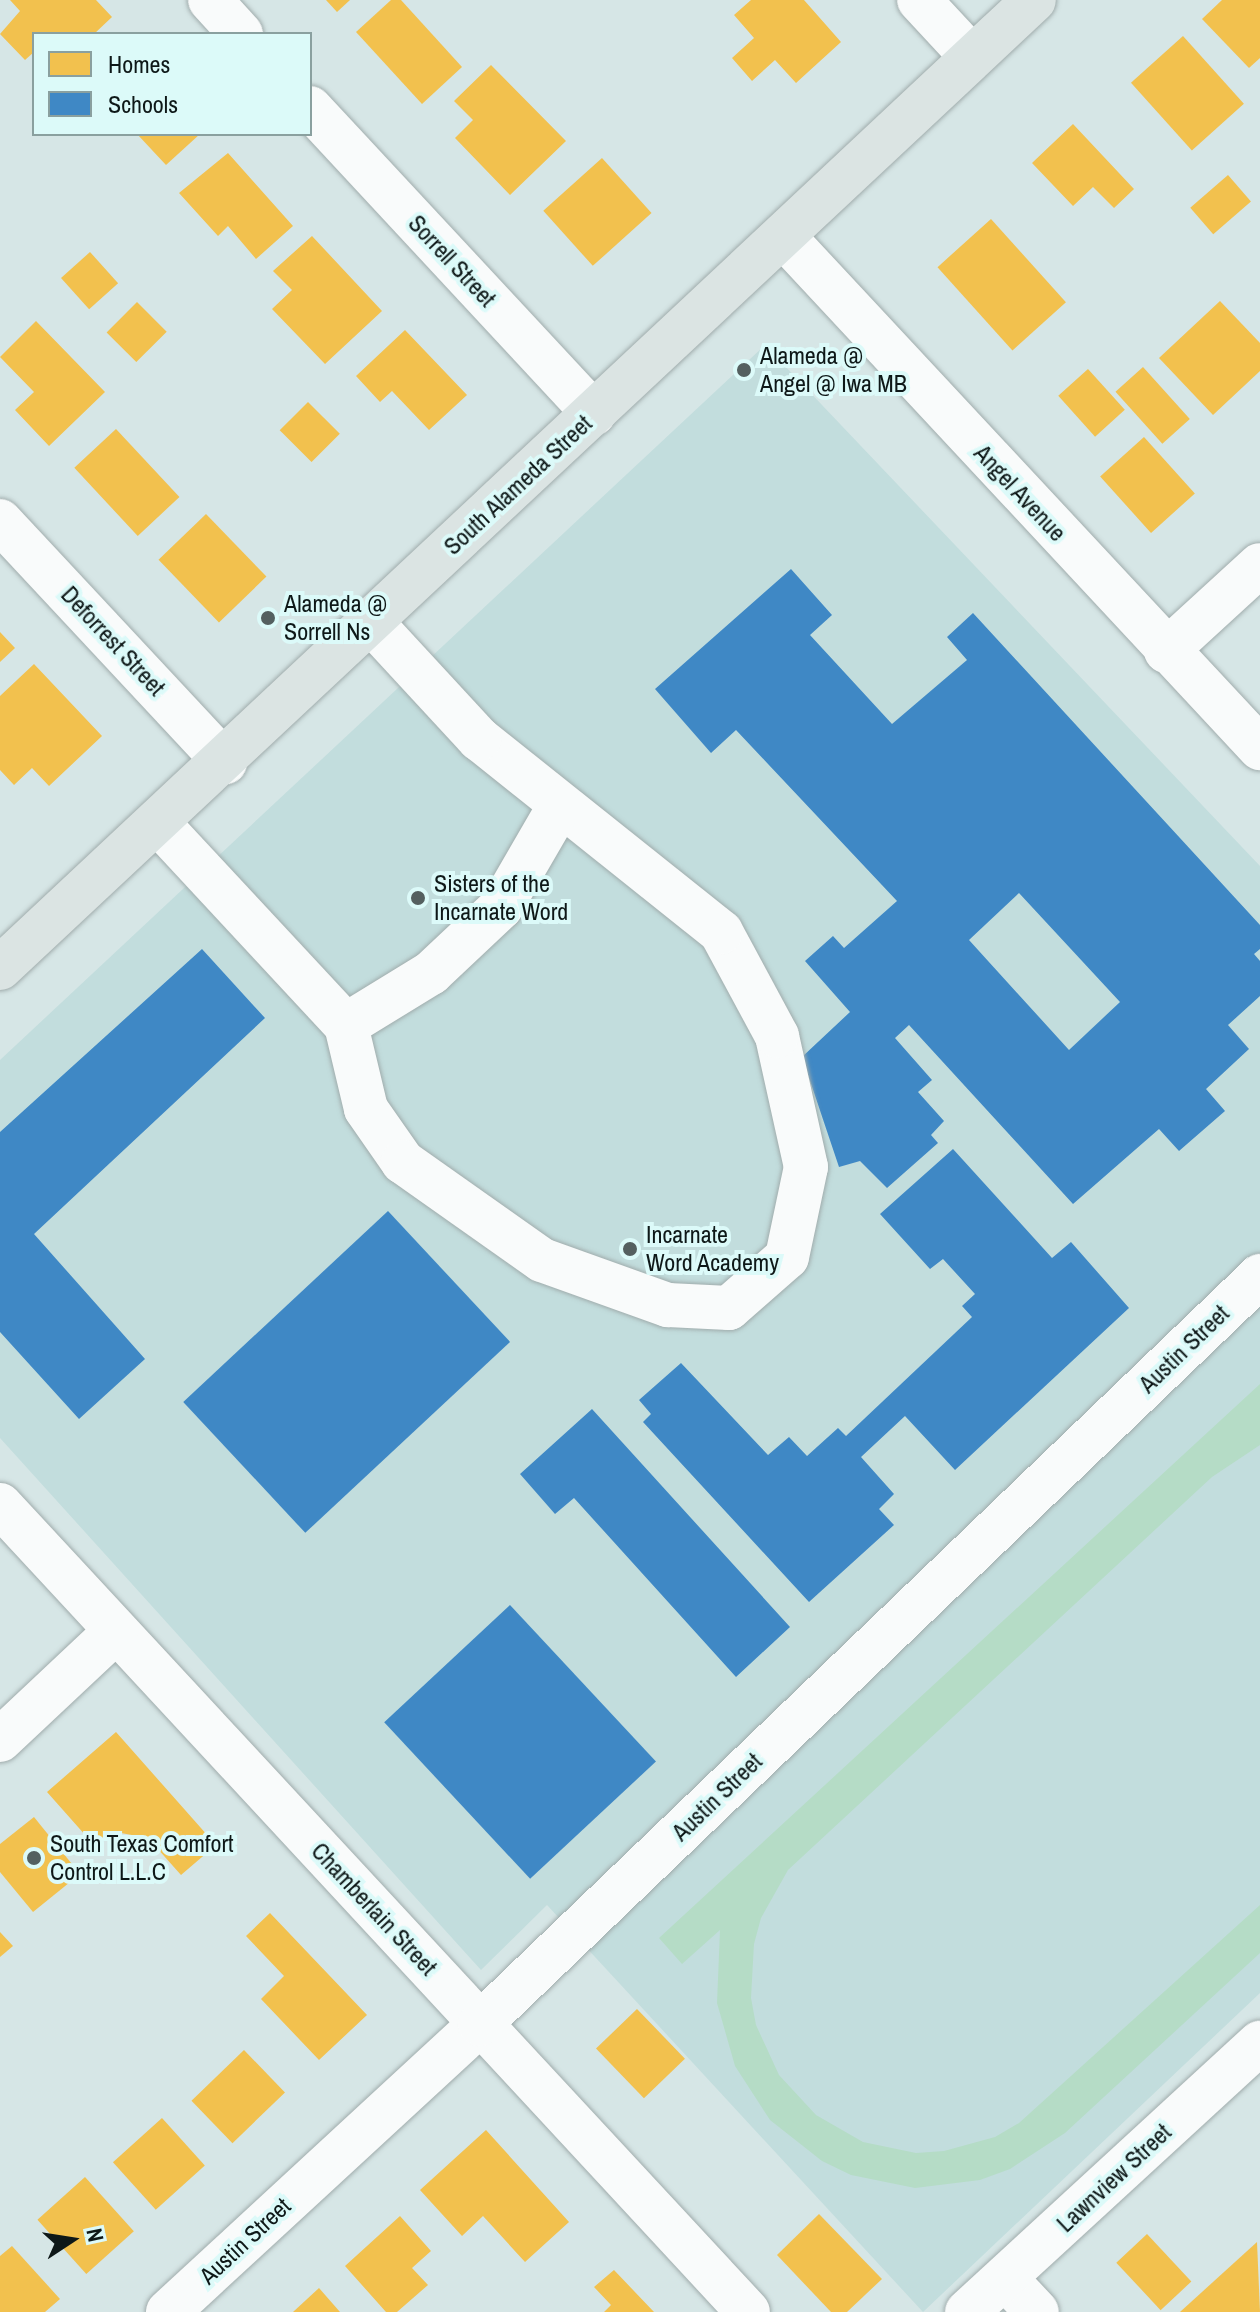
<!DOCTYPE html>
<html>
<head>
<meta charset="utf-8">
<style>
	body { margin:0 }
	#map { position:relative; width:1260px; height:2312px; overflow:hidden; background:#d6e6e6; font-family:"Archivo Narrow",sans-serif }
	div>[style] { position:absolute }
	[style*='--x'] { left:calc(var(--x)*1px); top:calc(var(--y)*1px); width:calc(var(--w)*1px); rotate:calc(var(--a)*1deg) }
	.built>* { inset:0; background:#c2dddd }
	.green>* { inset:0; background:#b5dcc6 }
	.homes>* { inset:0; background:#f2c14e; transform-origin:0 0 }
	.schools>* { inset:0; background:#3f88c5; transform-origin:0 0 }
	.roads { filter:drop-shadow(0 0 2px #a0acac) drop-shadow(0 0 2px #a0acac) }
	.minor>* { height:44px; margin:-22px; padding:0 22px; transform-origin:22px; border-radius:22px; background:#f9fbfb }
	.major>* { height:44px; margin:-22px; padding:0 22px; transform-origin:22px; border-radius:22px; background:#dbe4e3 }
	.dots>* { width:22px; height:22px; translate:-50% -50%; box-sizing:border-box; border:4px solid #dcfaf9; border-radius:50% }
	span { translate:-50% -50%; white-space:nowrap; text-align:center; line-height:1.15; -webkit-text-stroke:8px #dcfaf9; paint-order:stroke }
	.street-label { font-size:24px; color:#0e1818 }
	.poi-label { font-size:24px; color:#0e1818 }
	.left { translate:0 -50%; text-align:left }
	.legend { position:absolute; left:32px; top:32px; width:280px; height:104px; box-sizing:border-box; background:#dcfaf9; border:2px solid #8aa09f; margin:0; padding:10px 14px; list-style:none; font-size:24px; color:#0e1818 }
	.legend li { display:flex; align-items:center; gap:16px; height:40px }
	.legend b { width:40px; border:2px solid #8aa09f }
	.north { position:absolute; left:32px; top:2200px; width:80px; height:80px; -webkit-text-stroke:6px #dcfaf9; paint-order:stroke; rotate:78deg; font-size:22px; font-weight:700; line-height:32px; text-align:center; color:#0e1818 }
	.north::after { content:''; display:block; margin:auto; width:28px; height:36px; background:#0e1818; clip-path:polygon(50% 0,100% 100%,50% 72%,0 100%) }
</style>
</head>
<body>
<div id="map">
	<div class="built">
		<div style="clip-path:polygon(765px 345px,1260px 866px,1260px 1993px,923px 2312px,547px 1905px,481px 1970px,0 1438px,0 1060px)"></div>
	</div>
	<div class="green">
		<div style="clip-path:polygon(1260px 1384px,1260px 1445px,1212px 1477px,788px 1870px,761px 1918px,754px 1944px,751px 1998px,756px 2025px,779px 2075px,816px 2115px,863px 2142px,916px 2153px,944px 2151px,995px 2137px,1019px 2123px,1260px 1905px,1260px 1953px,1065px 2133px,1010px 2169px,980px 2180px,915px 2188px,851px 2175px,822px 2161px,770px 2120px,735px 2066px,717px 2003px,720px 1930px,682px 1964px,659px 1938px)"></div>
	</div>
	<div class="homes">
		<div style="clip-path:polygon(10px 0,96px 0,112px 17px,94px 34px,34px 34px,34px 52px,25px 60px,0 34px,20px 11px)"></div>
		<div style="clip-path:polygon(326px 0,350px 0,337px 12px)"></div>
		<div style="clip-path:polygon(391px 0,401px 0,462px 67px,422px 104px,356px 32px)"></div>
		<div style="clip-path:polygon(751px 0,804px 0,841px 42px,796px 83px,775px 60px,752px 81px,732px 58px,754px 38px,734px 15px)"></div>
		<div style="clip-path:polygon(1222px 0,1260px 0,1260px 58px,1249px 68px,1202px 19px)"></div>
		<div style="left:1183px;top:36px;width:91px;height:70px;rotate:48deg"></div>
		<div style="clip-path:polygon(491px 65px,566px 141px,510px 195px,455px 138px,473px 120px,454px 101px)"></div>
		<div style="clip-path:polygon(1073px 124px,1134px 189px,1114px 208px,1093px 187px,1073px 206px,1032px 163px)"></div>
		<div style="clip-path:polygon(137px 134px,200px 134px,166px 165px)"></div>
		<div style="clip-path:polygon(228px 153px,293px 226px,256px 259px,228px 226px,218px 236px,179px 193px)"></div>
		<div style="left:602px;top:158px;width:74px;height:79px;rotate:48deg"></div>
		<div style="left:1228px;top:175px;width:35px;height:50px;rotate:49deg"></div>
		<div style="left:991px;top:219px;width:112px;height:72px;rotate:48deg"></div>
		<div style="clip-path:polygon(312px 236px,382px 311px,325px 364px,272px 309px,292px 290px,273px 271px)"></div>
		<div style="left:90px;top:252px;width:42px;height:39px;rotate:48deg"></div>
		<div style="clip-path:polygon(1220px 301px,1260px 343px,1260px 371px,1213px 415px,1159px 358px)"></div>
		<div style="left:137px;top:302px;width:42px;height:43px;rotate:45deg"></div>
		<div style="clip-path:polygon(36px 321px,105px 392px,49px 446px,15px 410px,34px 392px,0 357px)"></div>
		<div style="clip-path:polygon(405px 330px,467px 395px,429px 430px,392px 391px,380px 402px,356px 376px)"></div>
		<div style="left:1143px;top:367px;width:70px;height:37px;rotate:48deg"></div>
		<div style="left:1088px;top:369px;width:55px;height:40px;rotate:48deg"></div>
		<div style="left:308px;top:402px;width:45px;height:40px;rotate:45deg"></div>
		<div style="left:116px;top:429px;width:93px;height:57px;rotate:47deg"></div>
		<div style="left:1144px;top:437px;width:76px;height:59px;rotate:48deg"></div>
		<div style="left:206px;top:514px;width:87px;height:66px;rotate:46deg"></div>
		<div style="clip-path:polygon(0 632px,15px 648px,0 662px)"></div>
		<div style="clip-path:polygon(34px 664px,102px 736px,49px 786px,32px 768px,14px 785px,0 770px,0 696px)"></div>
		<div style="clip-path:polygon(116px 1732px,216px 1845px,181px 1875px,148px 1838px,110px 1831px,94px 1845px,47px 1792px)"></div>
		<div style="clip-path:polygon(34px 1817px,80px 1874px,33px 1912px,0 1872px,0 1844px)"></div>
		<div style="clip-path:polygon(270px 1913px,367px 2015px,319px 2060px,261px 1999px,284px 1976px,246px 1936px)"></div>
		<div style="clip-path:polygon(0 1932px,13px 1946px,0 1957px)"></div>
		<div style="left:637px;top:2009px;width:69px;height:57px;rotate:46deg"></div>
		<div style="left:244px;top:2050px;width:59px;height:73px;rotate:46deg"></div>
		<div style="left:162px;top:2118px;width:64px;height:66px;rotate:48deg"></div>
		<div style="clip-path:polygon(486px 2130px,569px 2222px,525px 2262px,483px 2216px,462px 2236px,420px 2190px)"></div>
		<div style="left:85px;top:2177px;width:73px;height:64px;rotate:48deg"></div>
		<div style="clip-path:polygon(819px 2214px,882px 2279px,847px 2312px,831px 2312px,777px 2255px)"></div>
		<div style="clip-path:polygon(400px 2216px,431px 2251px,412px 2268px,428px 2285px,397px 2312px,386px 2312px,345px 2266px)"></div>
		<div style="left:1147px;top:2234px;width:65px;height:42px;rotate:47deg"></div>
		<div style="clip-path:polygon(1257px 2242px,1260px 2312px,1180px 2312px)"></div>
		<div style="clip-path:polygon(12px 2246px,60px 2299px,45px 2312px,0 2312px,0 2256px)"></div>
		<div style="clip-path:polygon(614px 2270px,654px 2312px,604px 2312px,611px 2305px,594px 2287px)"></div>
		<div style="clip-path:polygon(319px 2288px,340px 2312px,293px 2312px)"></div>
	</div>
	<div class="schools">
		<div style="clip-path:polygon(evenodd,791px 569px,832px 615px,810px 635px,892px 724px,967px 660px,947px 637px,973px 613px,1260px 925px,1260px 949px,1254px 954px,1260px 961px,1260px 996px,1228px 1025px,1249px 1049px,1206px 1089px,1225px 1111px,1179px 1151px,1159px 1129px,1073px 1204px,909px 1025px,895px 1038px,932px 1080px,918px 1092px,944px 1121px,931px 1135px,938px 1143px,887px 1188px,860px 1161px,839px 1167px,802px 1057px,850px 1012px,805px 961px,833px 936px,844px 948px,897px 901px,736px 730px,711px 753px,655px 689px,791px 569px,1019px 893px,1120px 1002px,1069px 1050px,969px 940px,1019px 893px)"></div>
		<div style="clip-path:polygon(202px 949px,265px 1018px,34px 1234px,145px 1359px,79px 1419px,0 1332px,0 1132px)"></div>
		<div style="clip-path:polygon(953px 1149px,1052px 1258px,1071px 1242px,1129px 1308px,955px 1470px,905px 1416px,861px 1457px,894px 1494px,879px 1509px,894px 1525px,809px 1602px,643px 1422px,651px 1414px,639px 1400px,681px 1363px,768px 1455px,789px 1437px,807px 1456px,838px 1428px,846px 1436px,972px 1317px,962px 1306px,975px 1294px,943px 1259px,930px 1269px,880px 1214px)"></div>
		<div style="left:388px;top:1211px;width:179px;height:280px;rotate:47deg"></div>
		<div style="clip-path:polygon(592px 1409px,790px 1627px,736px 1677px,574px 1498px,555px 1514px,520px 1474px)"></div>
		<div style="left:510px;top:1605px;width:214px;height:172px;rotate:47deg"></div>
	</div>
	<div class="roads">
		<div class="minor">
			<div style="--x:210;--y:0;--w:46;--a:47.6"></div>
			<div style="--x:919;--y:0;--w:78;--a:47.1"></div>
			<div style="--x:310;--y:108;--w:417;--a:47.1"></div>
			<div style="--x:783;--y:236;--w:700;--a:47.03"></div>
			<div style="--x:0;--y:521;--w:330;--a:47"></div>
			<div style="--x:1166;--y:651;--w:127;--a:-42.5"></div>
			<div style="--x:158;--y:823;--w:276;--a:47.1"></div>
			<div style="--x:346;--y:1025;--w:86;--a:76.6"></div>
			<div style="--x:366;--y:1109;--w:65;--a:55.1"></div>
			<div style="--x:403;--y:1162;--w:170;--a:35.2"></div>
			<div style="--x:542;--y:1260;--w:134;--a:19.7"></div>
			<div style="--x:668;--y:1305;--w:61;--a:2.8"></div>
			<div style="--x:729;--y:1308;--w:77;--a:-41.3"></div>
			<div style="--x:787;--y:1257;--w:92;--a:-78.1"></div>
			<div style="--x:806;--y:1167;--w:134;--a:-102.5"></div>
			<div style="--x:777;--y:1036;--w:118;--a:-118.3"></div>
			<div style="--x:721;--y:932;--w:310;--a:-141.4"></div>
			<div style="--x:479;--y:739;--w:158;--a:-132.7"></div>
			<div style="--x:346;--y:1025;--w:100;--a:-31.5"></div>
			<div style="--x:431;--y:973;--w:96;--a:-43.3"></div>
			<div style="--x:501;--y:907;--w:116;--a:-59.9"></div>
			<div style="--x:0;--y:1505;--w:1100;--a:47.17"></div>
			<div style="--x:0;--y:1740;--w:159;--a:-43.2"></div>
			<div style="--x:1006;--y:2279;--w:45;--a:46.8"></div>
			<div style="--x:168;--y:2312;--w:425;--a:-42.7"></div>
			<div style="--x:480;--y:2024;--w:1081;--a:-43.8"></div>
			<div style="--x:967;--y:2312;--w:398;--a:-42.6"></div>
		</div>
		<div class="major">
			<div style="--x:0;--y:968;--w:1416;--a:-43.11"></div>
		</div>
	</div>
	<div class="dots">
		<div style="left:744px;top:370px;background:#546060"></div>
		<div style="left:268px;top:618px;background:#546060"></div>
		<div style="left:418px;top:898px;background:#546060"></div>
		<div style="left:630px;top:1249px;background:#546060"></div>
		<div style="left:34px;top:1858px;background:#546060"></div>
	</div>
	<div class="street-label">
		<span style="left:452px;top:261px;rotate:47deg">Sorrell Street</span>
		<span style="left:518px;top:485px;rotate:-43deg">South Alameda Street</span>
		<span style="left:1020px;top:493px;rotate:47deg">Angel Avenue</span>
		<span style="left:113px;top:641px;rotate:47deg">Deforrest Street</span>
		<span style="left:1184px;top:1349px;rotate:-44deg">Austin Street</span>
		<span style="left:717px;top:1797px;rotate:-44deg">Austin Street</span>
		<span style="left:374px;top:1909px;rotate:47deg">Chamberlain Street</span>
		<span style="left:1114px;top:2178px;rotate:-43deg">Lawnview Street</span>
		<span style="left:245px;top:2241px;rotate:-43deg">Austin Street</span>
	</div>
	<div class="poi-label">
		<span class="left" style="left:760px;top:370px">Alameda @<br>Angel @ Iwa MB</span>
		<span class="left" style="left:284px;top:618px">Alameda @<br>Sorrell Ns</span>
		<span class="left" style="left:434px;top:898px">Sisters of the<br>Incarnate Word</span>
		<span class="left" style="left:646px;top:1249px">Incarnate<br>Word Academy</span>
		<span class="left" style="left:50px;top:1858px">South Texas Comfort<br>Control L.L.C</span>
	</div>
	<ul class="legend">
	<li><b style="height:22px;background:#f2c14e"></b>Homes</li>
	<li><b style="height:22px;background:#3f88c5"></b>Schools</li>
	</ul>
	<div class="north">N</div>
</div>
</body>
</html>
